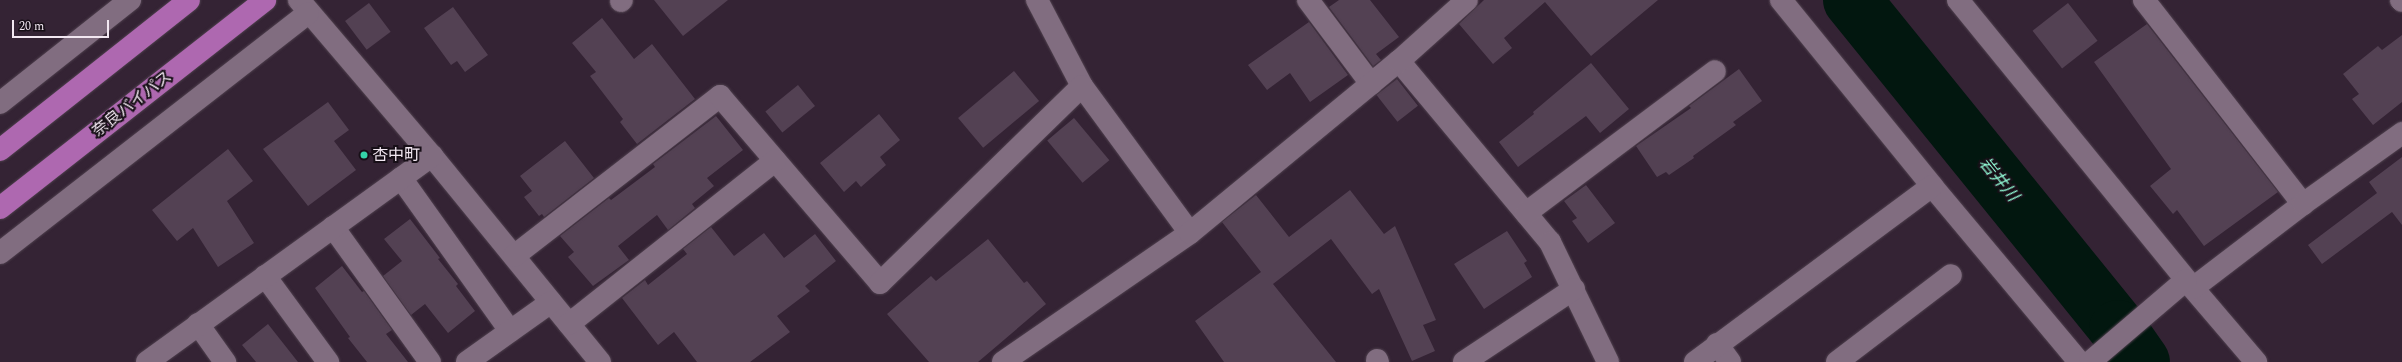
<!DOCTYPE html>
<html>
<head>
<meta charset="utf-8">
<style>
	body { margin:0 }
	#map { position:relative; width:2402px; height:362px; overflow:hidden; background:#342334; font-family:Spectral,"Noto Sans JP",serif }
	div>[style] { position:absolute }
	[style*='--x'] { left:calc(var(--x)*1px); top:calc(var(--y)*1px); width:calc(var(--w)*1px); rotate:calc(var(--a)*1deg) }
	.river>* { height:58px; margin:-29px; padding:0 29px; transform-origin:29px; border-radius:29px; background:#02170f }
	.building>* { inset:0; background:#534153; transform-origin:0 0 }
	.roads { filter:drop-shadow(0 0 1px #4f414e) drop-shadow(0 0 1px #4f414e) }
	.minor>* { height:22px; margin:-11px; padding:0 11px; transform-origin:11px; border-radius:11px; background:#816d80 }
	.highway>* { height:22px; margin:-11px; padding:0 11px; transform-origin:11px; border-radius:11px; background:#ae68b0 }
	.dots>* { width:11px; height:11px; translate:-50% -50%; box-sizing:border-box; border:2px solid #170f17; border-radius:50% }
	span { translate:-50% -50%; white-space:nowrap; text-align:center; line-height:1.15; -webkit-text-stroke:4px #170f17; paint-order:stroke }
	.street-label { font-size:16px; color:#f2e7f1 }
	.poi-label { font-size:16px; color:#f2e7f1 }
	.left { translate:0 -50%; text-align:left }
	.water-label { font-size:17px; color:#92fcd7; font-style:italic }
	.scale { position:absolute; left:12px; top:20px; width:97px; height:18px; box-sizing:border-box; border:2px solid #f2e7f1; border-top:0; padding-left:5px; font-size:12px; line-height:14px; white-space:nowrap; color:#f2e7f1; -webkit-text-stroke:3px #170f17; paint-order:stroke }
</style>
</head>
<body>
<div id="map">
	<div class="river">
		<div style="--x:1852;--y:0;--w:423;--a:51"></div>
		<div style="--x:2118;--y:329;--w:40;--a:55.1"></div>
	</div>
	<div class="building">
		<div style="clip-path:polygon(654px 0,728px 0,683px 36px)"></div>
		<div style="clip-path:polygon(1339px 0,1370px 0,1399px 37px,1376px 54px,1381px 60px,1373px 66px,1329px 7px)"></div>
		<div style="clip-path:polygon(1484px 0,1658px 0,1591px 56px,1545px 2px,1504px 38px,1512px 48px,1493px 64px,1459px 24px)"></div>
		<div style="left:369px;top:3px;width:36px;height:30px;rotate:53deg"></div>
		<div style="left:2068px;top:3px;width:48px;height:45px;rotate:52deg"></div>
		<div style="clip-path:polygon(453px 7px,488px 55px,465px 72px,457px 61px,451px 65px,424px 28px)"></div>
		<div style="clip-path:polygon(602px 18px,634px 59px,652px 44px,695px 99px,637px 144px,620px 122px,623px 119px,590px 76px,596px 72px,572px 43px)"></div>
		<div style="clip-path:polygon(1309px 22px,1348px 75px,1310px 102px,1290px 73px,1267px 90px,1248px 65px)"></div>
		<div style="clip-path:polygon(2147px 24px,2278px 192px,2204px 246px,2177px 210px,2173px 214px,2150px 186px,2171px 169px,2094px 62px)"></div>
		<div style="clip-path:polygon(2402px 35px,2402px 102px,2373px 125px,2352px 99px,2359px 94px,2343px 74px,2378px 46px,2382px 50px)"></div>
		<div style="clip-path:polygon(1591px 63px,1629px 109px,1600px 133px,1586px 116px,1518px 167px,1499px 142px,1534px 114px,1533px 112px)"></div>
		<div style="clip-path:polygon(1739px 69px,1762px 101px,1733px 122px,1736px 125px,1693px 156px,1694px 158px,1669px 175px,1666px 172px,1657px 177px,1636px 146px,1691px 108px,1689px 106px)"></div>
		<div style="left:1014px;top:71px;width:39px;height:73px;rotate:50deg"></div>
		<div style="left:1397px;top:79px;width:34px;height:26px;rotate:52deg"></div>
		<div style="left:798px;top:85px;width:27px;height:42px;rotate:51deg"></div>
		<div style="clip-path:polygon(328px 102px,349px 130px,334px 141px,356px 170px,308px 206px,263px 149px)"></div>
		<div style="clip-path:polygon(879px 114px,900px 140px,880px 157px,886px 165px,861px 187px,856px 181px,844px 192px,820px 163px)"></div>
		<div style="clip-path:polygon(716px 116px,743px 150px,707px 178px,714px 186px,692px 204px,695px 208px,668px 230px,657px 215px,618px 246px,629px 260px,593px 286px,568px 257px,574px 252px,560px 236px,609px 198px,611px 200px,655px 167px,653px 164px)"></div>
		<div style="left:1074px;top:118px;width:55px;height:35px;rotate:50deg"></div>
		<div style="clip-path:polygon(565px 141px,594px 178px,544px 217px,542px 214px,539px 216px,524px 197px,532px 191px,520px 176px)"></div>
		<div style="clip-path:polygon(228px 149px,253px 181px,227px 201px,254px 243px,218px 267px,193px 228px,177px 241px,152px 210px)"></div>
		<div style="clip-path:polygon(2402px 157px,2402px 225px,2392px 212px,2322px 264px,2308px 245px,2377px 193px,2369px 182px)"></div>
		<div style="clip-path:polygon(1586px 185px,1615px 223px,1588px 243px,1572px 221px,1577px 218px,1564px 201px)"></div>
		<div style="clip-path:polygon(1350px 190px,1384px 234px,1395px 226px,1436px 320px,1423px 325px,1435px 351px,1412px 361px,1379px 289px,1372px 294px,1331px 239px,1273px 284px,1336px 362px,1224px 362px,1195px 321px,1261px 272px,1222px 222px,1256px 195px,1289px 237px)"></div>
		<div style="clip-path:polygon(410px 219px,440px 258px,438px 259px,458px 284px,456px 286px,475px 311px,448px 333px,425px 304px,411px 315px,383px 276px,402px 261px,384px 239px)"></div>
		<div style="clip-path:polygon(711px 227px,734px 256px,764px 233px,784px 258px,815px 234px,836px 261px,805px 286px,810px 291px,777px 316px,790px 332px,750px 362px,697px 362px,674px 332px,658px 345px,622px 298px,645px 280px,648px 285px,687px 254px,683px 249px)"></div>
		<div style="clip-path:polygon(1507px 231px,1527px 261px,1524px 263px,1532px 277px,1484px 309px,1454px 264px)"></div>
		<div style="clip-path:polygon(988px 239px,1024px 283px,1027px 281px,1046px 304px,978px 362px,929px 362px,887px 314px,931px 276px,936px 281px)"></div>
		<div style="clip-path:polygon(342px 266px,362px 292px,364px 291px,392px 330px,386px 334px,408px 362px,367px 362px,348px 338px,350px 337px,315px 288px)"></div>
		<div style="clip-path:polygon(268px 324px,298px 362px,256px 362px,242px 345px)"></div>
	</div>
	<div class="roads">
		<div class="minor">
			<div style="--x:299;--y:0;--w:205;--a:49.6"></div>
			<div style="--x:432;--y:156;--w:266;--a:50.8"></div>
			<div style="--x:1037;--y:0;--w:97;--a:62.4"></div>
			<div style="--x:1082;--y:86;--w:182;--a:53.7"></div>
			<div style="--x:1308;--y:0;--w:105;--a:53.1"></div>
			<div style="--x:1781;--y:0;--w:240;--a:50.9"></div>
			<div style="--x:1932;--y:186;--w:229;--a:50.1"></div>
			<div style="--x:1958;--y:0;--w:361;--a:50.8"></div>
			<div style="--x:2186;--y:280;--w:108;--a:49.5"></div>
			<div style="--x:2144;--y:0;--w:259;--a:52.1"></div>
			<div style="--x:2401;--y:0;--w:1;--a:45"></div>
			<div style="--x:621;--y:1;--w:1;--a:-45"></div>
			<div style="--x:1399;--y:61;--w:236;--a:50.2"></div>
			<div style="--x:1550;--y:242;--w:133;--a:64.2"></div>
			<div style="--x:0;--y:103;--w:166;--a:-38.4"></div>
			<div style="--x:401;--y:178;--w:188;--a:54.5"></div>
			<div style="--x:1526;--y:213;--w:236;--a:-36.9"></div>
			<div style="--x:333;--y:227;--w:166;--a:54.3"></div>
			<div style="--x:0;--y:253;--w:390;--a:-37.9"></div>
			<div style="--x:514;--y:256;--w:261;--a:-37.8"></div>
			<div style="--x:720;--y:96;--w:246;--a:49.4"></div>
			<div style="--x:880;--y:283;--w:282;--a:-44.3"></div>
			<div style="--x:265;--y:276;--w:107;--a:53.8"></div>
			<div style="--x:2193;--y:288;--w:138;--a:-37.4"></div>
			<div style="--x:2303;--y:204;--w:122;--a:-35.6"></div>
			<div style="--x:198;--y:324;--w:47;--a:54.6"></div>
			<div style="--x:569;--y:324;--w:263;--a:-38.4"></div>
			<div style="--x:1717;--y:344;--w:22;--a:54"></div>
			<div style="--x:1377;--y:360;--w:2;--a:63"></div>
			<div style="--x:147;--y:362;--w:352;--a:-35.9"></div>
			<div style="--x:467;--y:362;--w:103;--a:-35.5"></div>
			<div style="--x:1003;--y:362;--w:227;--a:-34.6"></div>
			<div style="--x:1190;--y:233;--w:271;--a:-39.5"></div>
			<div style="--x:1399;--y:61;--w:91;--a:-41.9"></div>
			<div style="--x:1464;--y:362;--w:132;--a:-33.6"></div>
			<div style="--x:1695;--y:362;--w:295;--a:-36.6"></div>
			<div style="--x:1837;--y:362;--w:143;--a:-37.3"></div>
			<div style="--x:2090;--y:362;--w:126;--a:-40.5"></div>
		</div>
		<div class="highway">
			<div style="--x:0;--y:150;--w:241;--a:-38.4"></div>
			<div style="--x:0;--y:208;--w:337;--a:-38.1"></div>
		</div>
	</div>
	<div class="dots">
		<div style="left:364px;top:155px;background:#34d4a8"></div>
	</div>
	<div class="street-label">
		<span style="left:132px;top:104px;rotate:-38deg">奈良バイパス</span>
	</div>
	<div class="poi-label">
		<span class="left" style="left:372px;top:155px">杏中町</span>
	</div>
	<div class="water-label">
		<span style="left:1998px;top:180px;rotate:51deg">岩井川</span>
	</div>
	<div class="scale">20 m</div>
</div>
</body>
</html>
